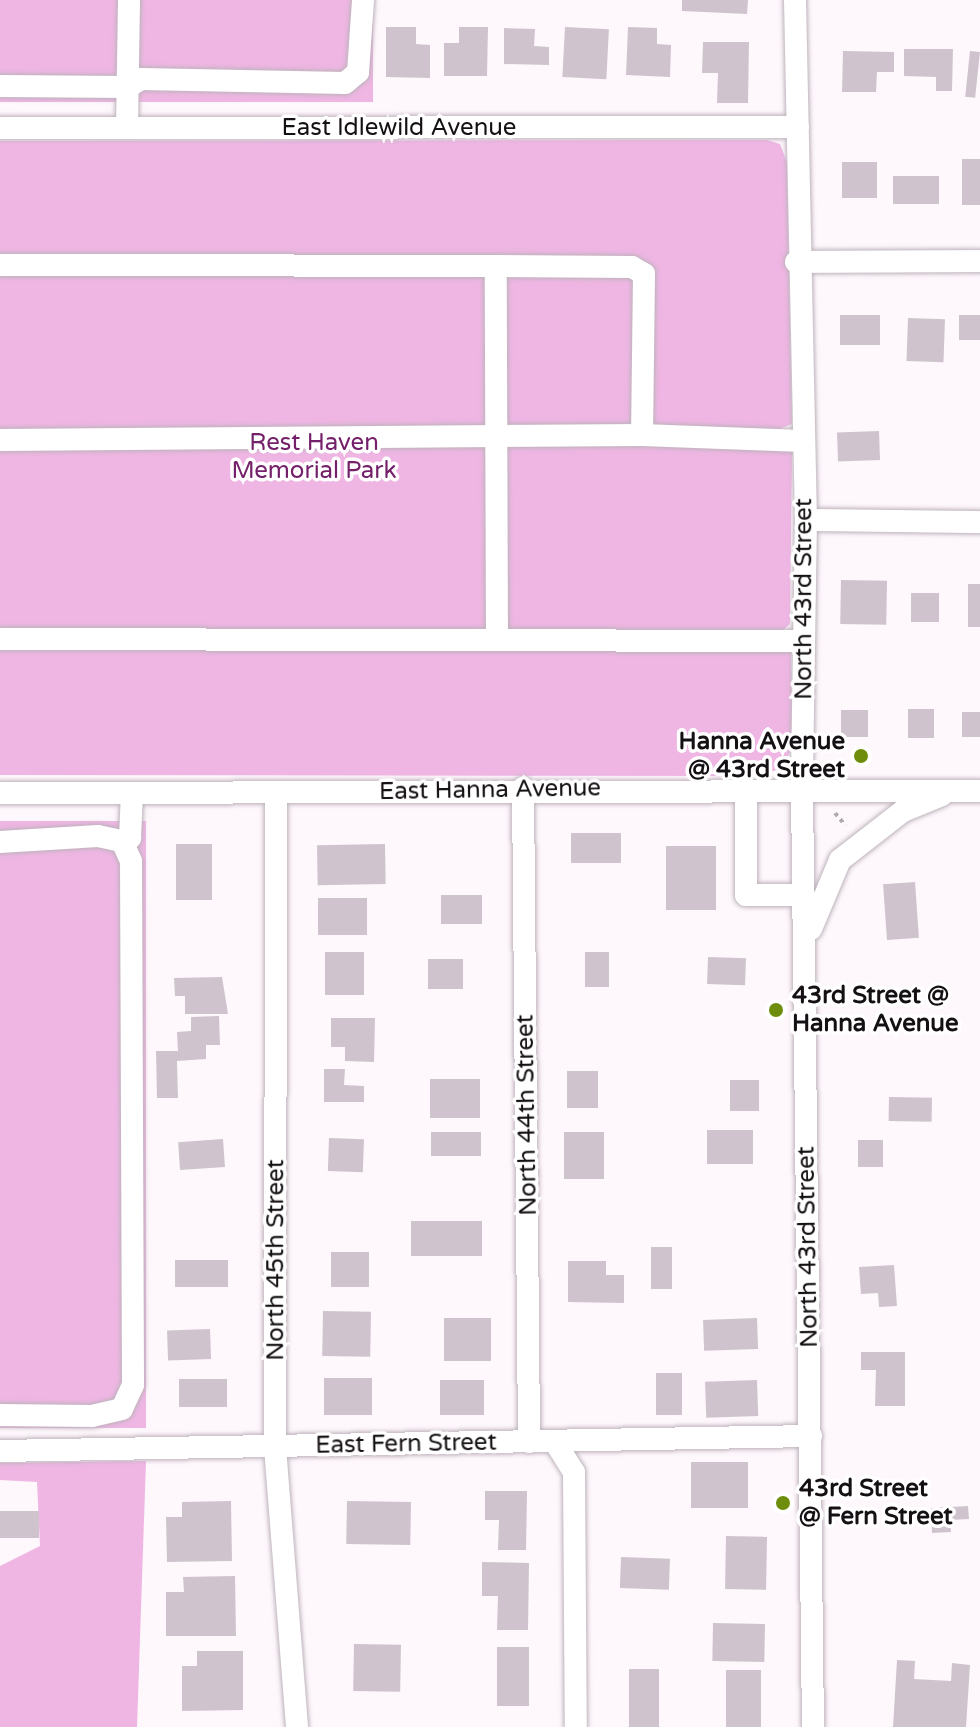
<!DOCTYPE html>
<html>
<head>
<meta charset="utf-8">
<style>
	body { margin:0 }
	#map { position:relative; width:980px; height:1727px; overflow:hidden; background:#fef7fc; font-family:"Varela Round",sans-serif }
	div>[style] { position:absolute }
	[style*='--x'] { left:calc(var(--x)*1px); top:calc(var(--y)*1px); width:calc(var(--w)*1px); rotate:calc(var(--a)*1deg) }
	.green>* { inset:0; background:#efb6e4; transform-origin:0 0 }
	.building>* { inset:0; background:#cfc4cd; transform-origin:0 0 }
	.path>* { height:4px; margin-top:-2px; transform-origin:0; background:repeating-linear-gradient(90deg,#b0aaaf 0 4px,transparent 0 8px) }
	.roads { filter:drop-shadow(0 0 2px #beb3bc) drop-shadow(0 0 2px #beb3bc) }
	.minor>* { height:22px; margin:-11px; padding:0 11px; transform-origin:11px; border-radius:11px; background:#fff }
	.dots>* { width:22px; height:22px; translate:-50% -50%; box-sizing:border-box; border:4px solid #fff; border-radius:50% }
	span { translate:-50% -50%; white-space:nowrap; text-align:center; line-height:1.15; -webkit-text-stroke:7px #fff; paint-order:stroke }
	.street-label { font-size:24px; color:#141013 }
	.park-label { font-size:24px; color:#74206a }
	.poi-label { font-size:24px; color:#141013; font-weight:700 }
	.right { translate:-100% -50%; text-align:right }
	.left { translate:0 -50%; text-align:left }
</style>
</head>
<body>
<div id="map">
	<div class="green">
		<div style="left:0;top:0;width:373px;height:102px"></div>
		<div style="clip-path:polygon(767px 140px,780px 144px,787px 162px,792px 424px,779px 429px,792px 452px,790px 624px,781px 632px,791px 652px,792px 748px,782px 768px,759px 776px,0 775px,0 141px)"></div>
		<div style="left:0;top:821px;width:146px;height:607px"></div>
		<div style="clip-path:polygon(146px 1461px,137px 1727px,0 1727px,0 1566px,40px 1546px,37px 1482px,0 1480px,0 1463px)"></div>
	</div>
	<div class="building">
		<div style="clip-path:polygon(682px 0,748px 0,747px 14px,682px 11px)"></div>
		<div style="clip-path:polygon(386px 27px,416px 27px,416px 44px,430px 45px,430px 78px,386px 77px)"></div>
		<div style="clip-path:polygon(459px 27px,488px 27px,487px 76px,444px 76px,444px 43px,459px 43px)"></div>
		<div style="left:565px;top:27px;width:44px;height:50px;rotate:3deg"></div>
		<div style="clip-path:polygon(628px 27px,657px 28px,657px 44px,671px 45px,670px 77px,626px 75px)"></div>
		<div style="clip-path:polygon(504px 28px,535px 29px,534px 46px,549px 47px,549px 65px,504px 64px)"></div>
		<div style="clip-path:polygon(703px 42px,749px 42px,748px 103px,717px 103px,718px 73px,702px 73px)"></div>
		<div style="clip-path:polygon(904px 49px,953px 49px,952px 91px,936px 91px,936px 77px,904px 76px)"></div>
		<div style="clip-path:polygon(843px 51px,894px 52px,894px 72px,877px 72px,876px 92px,842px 92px)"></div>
		<div style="left:970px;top:51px;width:10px;height:46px;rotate:6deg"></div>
		<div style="left:962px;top:159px;width:18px;height:46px"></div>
		<div style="left:842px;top:162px;width:35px;height:36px"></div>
		<div style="left:939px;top:176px;width:28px;height:46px;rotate:90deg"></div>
		<div style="left:840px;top:315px;width:40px;height:30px"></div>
		<div style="left:959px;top:315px;width:21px;height:25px"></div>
		<div style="left:908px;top:318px;width:37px;height:43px;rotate:2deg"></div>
		<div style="left:879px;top:431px;width:29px;height:42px;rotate:88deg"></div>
		<div style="left:841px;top:580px;width:46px;height:44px;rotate:1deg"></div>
		<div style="left:968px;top:584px;width:12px;height:43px"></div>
		<div style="left:911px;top:593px;width:28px;height:29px"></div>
		<div style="left:934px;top:709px;width:29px;height:26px;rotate:90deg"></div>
		<div style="left:841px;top:710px;width:27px;height:27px"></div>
		<div style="left:962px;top:712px;width:18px;height:25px"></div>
		<div style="left:621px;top:833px;width:30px;height:50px;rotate:90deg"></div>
		<div style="left:176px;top:844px;width:36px;height:56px"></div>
		<div style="left:385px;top:844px;width:40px;height:68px;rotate:89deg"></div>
		<div style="left:716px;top:846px;width:64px;height:50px;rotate:90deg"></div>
		<div style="left:915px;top:882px;width:56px;height:32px;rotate:86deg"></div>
		<div style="left:441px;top:895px;width:41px;height:29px"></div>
		<div style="left:318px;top:898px;width:49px;height:37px"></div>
		<div style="left:325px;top:952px;width:39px;height:43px"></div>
		<div style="left:585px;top:952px;width:24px;height:35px"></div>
		<div style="left:708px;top:957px;width:38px;height:27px;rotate:2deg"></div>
		<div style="left:428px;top:959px;width:35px;height:30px"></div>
		<div style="clip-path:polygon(222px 977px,228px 1014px,185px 1014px,185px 996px,175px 996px,174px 978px)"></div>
		<div style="clip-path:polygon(219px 1016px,220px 1045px,206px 1045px,206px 1059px,177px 1061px,178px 1098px,157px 1098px,156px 1051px,178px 1051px,177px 1032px,191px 1031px,191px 1017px)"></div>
		<div style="clip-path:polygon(331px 1018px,375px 1018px,374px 1062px,345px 1061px,345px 1047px,331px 1047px)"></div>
		<div style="clip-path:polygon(324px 1069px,345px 1069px,344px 1085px,364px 1086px,364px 1102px,324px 1102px)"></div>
		<div style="left:567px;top:1071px;width:31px;height:37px"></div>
		<div style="left:430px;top:1079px;width:50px;height:39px"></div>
		<div style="left:730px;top:1080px;width:29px;height:31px"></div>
		<div style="left:889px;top:1097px;width:43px;height:24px;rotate:1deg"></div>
		<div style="left:707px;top:1130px;width:46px;height:34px"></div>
		<div style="left:431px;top:1132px;width:50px;height:24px"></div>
		<div style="left:564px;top:1132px;width:40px;height:47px"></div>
		<div style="left:329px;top:1138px;width:35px;height:33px;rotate:2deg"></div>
		<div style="left:223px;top:1139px;width:28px;height:45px;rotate:86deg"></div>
		<div style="left:883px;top:1140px;width:27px;height:25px;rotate:90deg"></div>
		<div style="left:411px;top:1221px;width:71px;height:35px"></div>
		<div style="left:651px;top:1247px;width:21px;height:42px"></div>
		<div style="left:331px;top:1252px;width:38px;height:35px"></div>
		<div style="left:175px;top:1260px;width:53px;height:27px"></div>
		<div style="clip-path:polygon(568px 1261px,606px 1261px,606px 1275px,624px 1275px,624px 1303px,568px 1302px)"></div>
		<div style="clip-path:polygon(894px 1265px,897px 1306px,879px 1307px,878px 1293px,861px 1294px,859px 1267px)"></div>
		<div style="left:323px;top:1311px;width:48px;height:45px;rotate:1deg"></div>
		<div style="left:444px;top:1318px;width:47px;height:43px"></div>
		<div style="left:757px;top:1318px;width:31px;height:54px;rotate:88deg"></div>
		<div style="left:210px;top:1329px;width:30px;height:43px;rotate:88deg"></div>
		<div style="clip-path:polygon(861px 1352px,905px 1352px,905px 1406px,875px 1406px,876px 1370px,861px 1370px)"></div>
		<div style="left:656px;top:1373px;width:26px;height:42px"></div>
		<div style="left:324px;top:1378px;width:48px;height:37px"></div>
		<div style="left:179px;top:1379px;width:48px;height:28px"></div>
		<div style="left:484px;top:1380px;width:35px;height:44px;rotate:90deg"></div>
		<div style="left:757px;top:1380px;width:36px;height:52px;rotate:88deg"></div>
		<div style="left:691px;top:1462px;width:57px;height:46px"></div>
		<div style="clip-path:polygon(485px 1491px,527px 1491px,526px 1550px,498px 1550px,499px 1520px,485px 1520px)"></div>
		<div style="clip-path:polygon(231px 1501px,232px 1561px,167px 1562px,166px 1517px,182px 1517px,182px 1502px)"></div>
		<div style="left:347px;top:1501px;width:64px;height:43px;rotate:1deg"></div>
		<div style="clip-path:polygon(968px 1506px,969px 1519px,950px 1520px,951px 1532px,932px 1533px,931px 1508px)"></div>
		<div style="left:39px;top:1511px;width:27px;height:39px;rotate:90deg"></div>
		<div style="left:726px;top:1536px;width:41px;height:53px;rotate:1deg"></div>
		<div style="left:621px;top:1557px;width:49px;height:31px;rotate:2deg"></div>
		<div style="clip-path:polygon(482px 1562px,529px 1563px,528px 1630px,497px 1630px,498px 1596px,482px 1596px)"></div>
		<div style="clip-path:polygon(235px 1576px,236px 1636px,166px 1636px,166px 1592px,184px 1592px,183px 1577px)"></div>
		<div style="left:713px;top:1623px;width:52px;height:38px;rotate:1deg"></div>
		<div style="left:354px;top:1644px;width:47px;height:47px;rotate:1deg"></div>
		<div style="left:497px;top:1647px;width:32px;height:59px"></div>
		<div style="clip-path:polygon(197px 1651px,243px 1651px,243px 1710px,182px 1711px,182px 1666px,197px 1666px)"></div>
		<div style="clip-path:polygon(897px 1660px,915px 1661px,914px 1679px,951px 1681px,952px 1663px,970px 1665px,966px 1727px,893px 1727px)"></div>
		<div style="left:629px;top:1669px;width:30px;height:58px"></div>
		<div style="left:726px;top:1670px;width:35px;height:57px"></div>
	</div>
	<div class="path">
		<div style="--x:835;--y:813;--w:16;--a:50"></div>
	</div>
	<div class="roads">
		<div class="minor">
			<div style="--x:795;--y:0;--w:520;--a:88.79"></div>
			<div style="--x:806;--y:520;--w:269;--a:90.9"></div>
			<div style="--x:802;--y:789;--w:938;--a:89.33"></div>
			<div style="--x:0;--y:86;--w:128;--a:0.4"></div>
			<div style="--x:128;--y:87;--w:15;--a:-32"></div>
			<div style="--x:141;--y:79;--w:204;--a:1.1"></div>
			<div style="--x:345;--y:83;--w:17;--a:-40"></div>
			<div style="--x:358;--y:72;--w:72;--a:-86"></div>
			<div style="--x:0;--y:128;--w:798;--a:-0.07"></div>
			<div style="--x:127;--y:128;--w:128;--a:-89.1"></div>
			<div style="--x:796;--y:262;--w:184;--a:-0.3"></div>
			<div style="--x:0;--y:265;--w:496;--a:0.1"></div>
			<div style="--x:0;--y:440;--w:642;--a:-0.45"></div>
			<div style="--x:642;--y:435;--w:161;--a:2.1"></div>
			<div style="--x:806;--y:520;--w:174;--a:0.7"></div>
			<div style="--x:0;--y:639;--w:804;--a:0.14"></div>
			<div style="--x:497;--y:640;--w:374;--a:-90.2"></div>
			<div style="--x:496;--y:266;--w:136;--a:0.4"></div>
			<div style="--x:632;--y:267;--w:14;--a:30"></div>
			<div style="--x:644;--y:274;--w:161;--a:90.7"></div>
			<div style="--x:523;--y:788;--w:654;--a:89.47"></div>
			<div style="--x:746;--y:789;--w:106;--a:90"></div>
			<div style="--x:746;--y:895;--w:58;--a:0"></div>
			<div style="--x:276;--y:792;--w:655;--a:90.09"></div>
			<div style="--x:275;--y:1447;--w:281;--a:85.5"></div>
			<div style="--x:0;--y:793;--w:980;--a:-0.12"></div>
			<div style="--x:122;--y:841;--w:9;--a:-21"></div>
			<div style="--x:130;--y:838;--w:45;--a:-87.5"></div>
			<div style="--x:0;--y:842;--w:98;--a:-3.5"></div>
			<div style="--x:98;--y:836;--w:25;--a:12"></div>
			<div style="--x:122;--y:841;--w:22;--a:66"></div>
			<div style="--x:131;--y:861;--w:524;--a:89.78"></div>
			<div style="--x:133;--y:1385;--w:26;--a:115"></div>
			<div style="--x:122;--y:1409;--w:31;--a:167"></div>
			<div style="--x:92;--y:1416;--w:92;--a:-179.4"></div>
			<div style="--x:811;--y:929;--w:75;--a:-67.2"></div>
			<div style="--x:840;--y:860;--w:80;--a:-37.9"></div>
			<div style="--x:903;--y:811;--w:42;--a:-22.3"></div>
			<div style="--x:555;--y:1442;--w:36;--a:58"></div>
			<div style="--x:574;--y:1472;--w:255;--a:89.6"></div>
			<div style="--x:0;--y:1451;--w:811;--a:-1.06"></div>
		</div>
	</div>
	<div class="dots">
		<div style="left:861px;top:756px;background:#6f8d0d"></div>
		<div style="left:776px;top:1010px;background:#6f8d0d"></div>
		<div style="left:783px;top:1503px;background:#6f8d0d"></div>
	</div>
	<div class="street-label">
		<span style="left:399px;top:128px">East Idlewild Avenue</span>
		<span style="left:804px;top:599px;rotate:-90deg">North 43rd Street</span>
		<span style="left:490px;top:790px;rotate:-1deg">East Hanna Avenue</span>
		<span style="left:527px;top:1115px;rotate:-91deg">North 44th Street</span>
		<span style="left:808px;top:1247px;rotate:-91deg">North 43rd Street</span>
		<span style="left:276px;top:1260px;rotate:-90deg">North 45th Street</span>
		<span style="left:406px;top:1444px;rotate:-1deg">East Fern Street</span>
	</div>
	<div class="park-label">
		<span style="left:314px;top:457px">Rest Haven<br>Memorial Park</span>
	</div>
	<div class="poi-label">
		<span class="right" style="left:845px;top:756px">Hanna Avenue<br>@ 43rd Street</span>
		<span class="left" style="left:792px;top:1010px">43rd Street @<br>Hanna Avenue</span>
		<span class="left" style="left:799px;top:1503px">43rd Street<br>@ Fern Street</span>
	</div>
</div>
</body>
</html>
